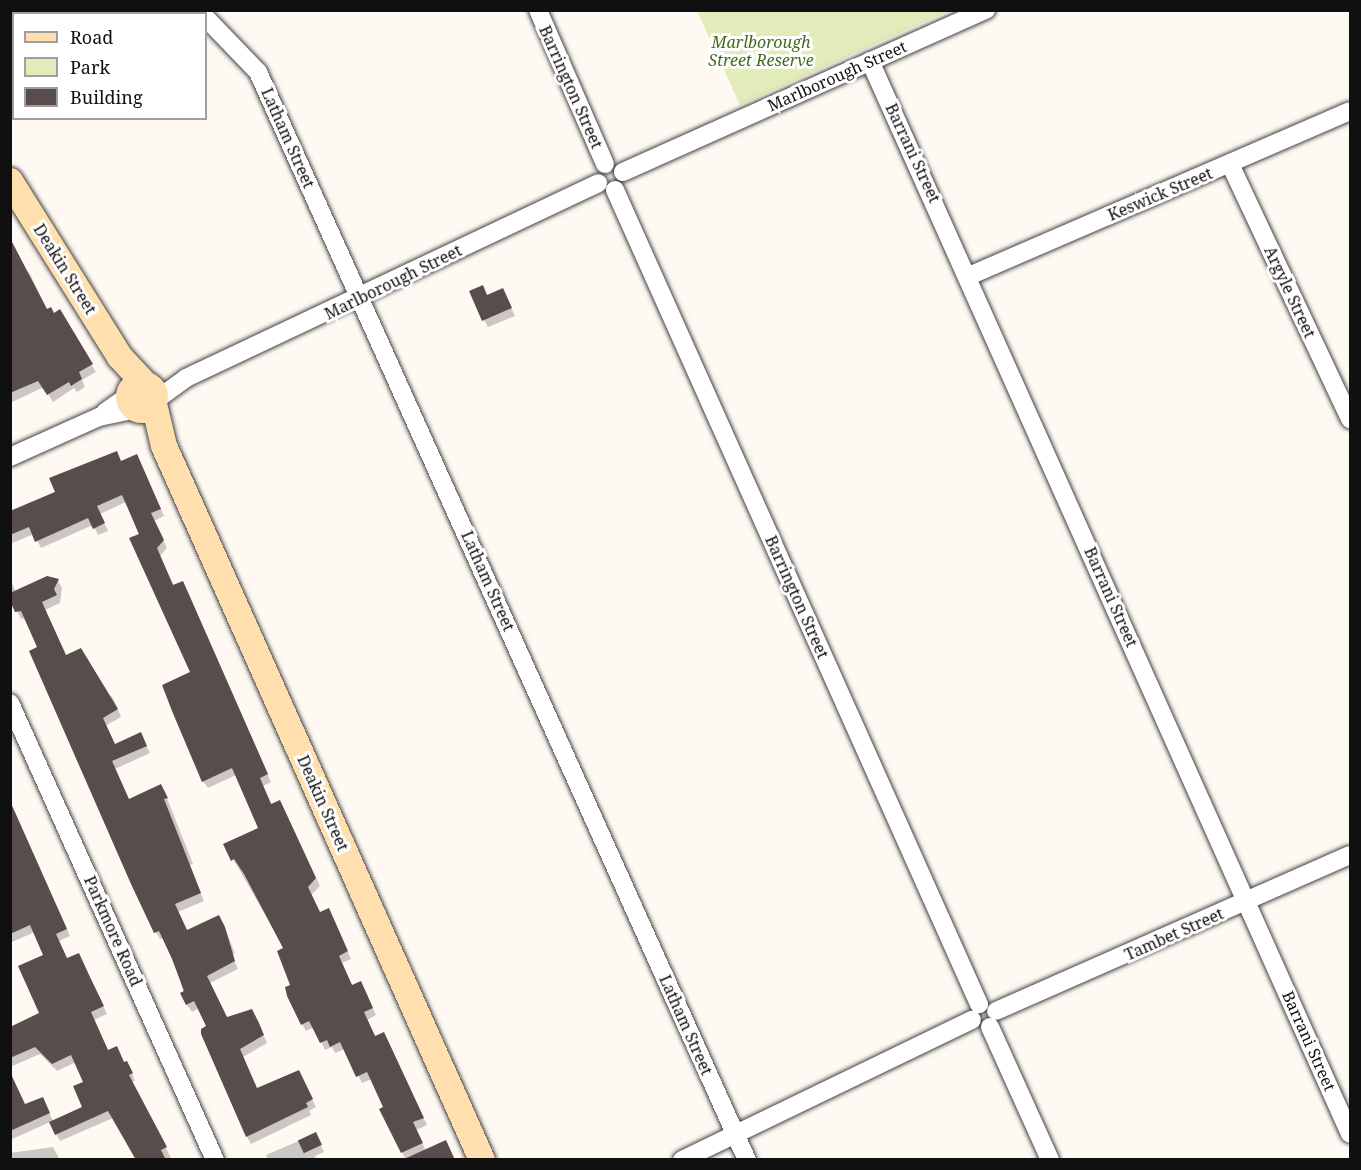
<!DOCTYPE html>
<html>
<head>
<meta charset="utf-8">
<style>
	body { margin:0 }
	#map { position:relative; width:1361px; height:1170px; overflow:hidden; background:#fff9f3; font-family:"Noto Serif",serif }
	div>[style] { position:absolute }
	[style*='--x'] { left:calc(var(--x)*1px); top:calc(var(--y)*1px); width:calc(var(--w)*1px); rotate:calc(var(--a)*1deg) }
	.green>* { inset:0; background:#e2ebba }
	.shadow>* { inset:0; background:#0003 }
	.building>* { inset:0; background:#594d4c; transform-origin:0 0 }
	.roads { filter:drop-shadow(0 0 2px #434343) drop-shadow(0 0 2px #434343) }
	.street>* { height:18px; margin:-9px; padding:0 9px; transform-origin:9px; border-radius:9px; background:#fff }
	.secondary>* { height:26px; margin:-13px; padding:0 13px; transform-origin:13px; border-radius:13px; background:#ffdfae }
	.secondary>.ring { margin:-13px; padding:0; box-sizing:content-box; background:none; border:26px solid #ffdfae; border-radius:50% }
	span { translate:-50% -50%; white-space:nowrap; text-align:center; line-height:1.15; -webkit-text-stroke:6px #fff; paint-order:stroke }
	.park-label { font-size:16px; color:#436b1d; font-style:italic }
	.street-label { font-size:16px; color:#101010 }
	.frame { position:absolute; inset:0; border:12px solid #101010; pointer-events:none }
	.legend { position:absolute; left:12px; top:12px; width:195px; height:108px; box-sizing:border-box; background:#fff; border:2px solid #9f9f9f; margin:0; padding:8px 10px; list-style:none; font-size:18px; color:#101010 }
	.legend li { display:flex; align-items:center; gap:12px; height:30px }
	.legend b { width:30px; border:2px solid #9f9f9f }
</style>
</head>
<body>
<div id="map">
	<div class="green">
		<div style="clip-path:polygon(697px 11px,949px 11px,740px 105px)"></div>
	</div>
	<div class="shadow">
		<div style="clip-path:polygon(10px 254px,30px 274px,47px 310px,54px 315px,59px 311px,96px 372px,82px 380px,85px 387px,77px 392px,74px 388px,53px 402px,44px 387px,10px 403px)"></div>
		<div style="clip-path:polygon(487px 296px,506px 297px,515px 316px,488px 327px,484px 320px)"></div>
		<div style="clip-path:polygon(121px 462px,140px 463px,164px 516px,154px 521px,167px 548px,160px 556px,174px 586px,187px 590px,271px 782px,263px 786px,272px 805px,284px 809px,320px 886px,311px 895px,320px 914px,332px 918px,351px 959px,342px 963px,353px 987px,365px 990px,376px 1015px,367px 1020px,376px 1037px,388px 1041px,427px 1125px,416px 1130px,426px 1151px,406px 1160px,381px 1110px,385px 1108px,372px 1079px,362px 1083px,345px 1049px,335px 1053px,332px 1047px,325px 1050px,314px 1027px,306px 1031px,302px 1024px,285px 949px,225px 845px,260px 829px,236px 775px,208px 788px,203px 781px,192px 673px,126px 502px,100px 514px,108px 531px,98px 535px,93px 525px,41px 548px,34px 534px,10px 544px,10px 512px)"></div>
		<div style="clip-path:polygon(10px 579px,16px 592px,58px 581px,62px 588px,60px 603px,45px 610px,66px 657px,113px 698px,121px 717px,105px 726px,115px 745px,144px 741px,150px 753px,115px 769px,129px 800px,165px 793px,193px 864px,189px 865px,204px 901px,178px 912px,187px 931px,223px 924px,235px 953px,232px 955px,238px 969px,210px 983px,227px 1019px,262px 1032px,267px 1043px,243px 1057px,257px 1090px,302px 1079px,316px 1107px,309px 1111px,311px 1115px,251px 1144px,247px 1137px,203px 1034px,209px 1027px,199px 1008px,192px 1012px,187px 1005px,174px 958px,164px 938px,160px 939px,156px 932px,26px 618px,21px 619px,10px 598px)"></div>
		<div style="clip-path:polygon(14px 810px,70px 936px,59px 941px,67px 960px,82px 962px,107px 1014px,94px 1020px,108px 1052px,131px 1070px,135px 1081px,132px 1082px,172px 1160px,136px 1160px,113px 1118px,60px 1141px,50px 1122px,10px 1140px,10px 1073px,25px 1106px,46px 1106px,53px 1121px,84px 1107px,85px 1082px,76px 1062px,57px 1071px,40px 1054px,10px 1067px,10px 1028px,41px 1014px,45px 956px,35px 932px,12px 942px,10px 940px,10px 811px)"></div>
		<div style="clip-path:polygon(315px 1134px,324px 1152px,315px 1156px,316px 1160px,268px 1160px,266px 1155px)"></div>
		<div style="clip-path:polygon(53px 1147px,60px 1160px,10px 1160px,10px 1153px)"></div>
	</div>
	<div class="building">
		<div style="clip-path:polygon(10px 238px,47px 309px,51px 307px,54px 313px,60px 309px,93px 364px,79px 372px,82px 379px,71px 386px,69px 382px,47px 395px,38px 381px,10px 393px)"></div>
		<div style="clip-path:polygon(483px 285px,487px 295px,503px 288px,512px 308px,482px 321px,469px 291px)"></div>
		<div style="clip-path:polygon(117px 451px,121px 461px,137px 454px,161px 509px,151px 513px,164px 540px,157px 548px,173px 585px,183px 581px,268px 774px,260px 778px,271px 804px,280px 800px,316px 878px,308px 887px,320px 912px,329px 908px,348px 951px,339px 956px,352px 985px,361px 981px,373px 1008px,364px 1012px,375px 1036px,384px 1032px,424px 1118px,413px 1122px,423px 1143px,401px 1153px,379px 1109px,383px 1107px,367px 1072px,356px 1077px,340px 1042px,330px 1047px,327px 1040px,320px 1043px,309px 1021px,301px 1025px,287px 996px,285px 987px,290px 985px,277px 951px,283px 948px,244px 874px,234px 859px,231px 861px,223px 844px,258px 828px,232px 768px,202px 782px,172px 711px,162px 685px,190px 672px,129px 538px,139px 534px,122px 495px,97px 506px,105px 523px,93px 529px,88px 518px,35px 542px,29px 527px,10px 535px,10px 511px,55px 492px,49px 478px)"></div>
		<div style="clip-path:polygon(47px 576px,59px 579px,54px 589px,57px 595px,42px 602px,66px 655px,81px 648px,118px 709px,103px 718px,115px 744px,141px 732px,147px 746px,112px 761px,129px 799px,161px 784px,168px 798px,164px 799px,201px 893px,175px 904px,187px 930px,219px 915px,225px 927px,235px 961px,207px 976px,227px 1017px,252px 1009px,259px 1023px,264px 1035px,240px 1049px,257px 1088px,299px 1070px,313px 1099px,306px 1103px,308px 1107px,246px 1137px,201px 1034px,201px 1029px,206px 1026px,194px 1001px,186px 1005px,180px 993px,184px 991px,172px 959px,159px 931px,154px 933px,131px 884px,29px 651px,37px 647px,21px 611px,15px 612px,10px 601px,10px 593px)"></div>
		<div style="clip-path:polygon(10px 801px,67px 929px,56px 934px,67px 958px,79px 953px,90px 977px,104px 1006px,91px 1012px,108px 1050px,117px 1046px,124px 1062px,127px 1061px,133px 1073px,129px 1075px,167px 1147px,161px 1150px,166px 1160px,136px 1160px,108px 1111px,55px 1135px,49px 1122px,82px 1107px,73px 1086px,83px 1082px,71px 1055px,52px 1064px,35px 1047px,10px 1058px,10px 1027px,39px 1013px,18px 966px,43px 955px,30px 925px,10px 934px)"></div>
		<div style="clip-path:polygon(10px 1072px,25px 1104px,43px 1097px,50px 1113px,10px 1131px)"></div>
		<div style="left:316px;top:1132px;width:14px;height:20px;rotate:65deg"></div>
		<div style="clip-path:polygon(446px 1140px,455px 1160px,402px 1160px)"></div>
	</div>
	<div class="roads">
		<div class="street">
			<div style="--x:538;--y:10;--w:168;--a:66.5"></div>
			<div style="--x:206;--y:18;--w:75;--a:46.1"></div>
			<div style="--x:258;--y:72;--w:1193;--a:65.8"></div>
			<div style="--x:870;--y:61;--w:1175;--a:65.9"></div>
			<div style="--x:1230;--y:164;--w:282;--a:64.8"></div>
			<div style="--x:623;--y:172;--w:398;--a:-24.1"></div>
			<div style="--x:615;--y:190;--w:892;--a:65.91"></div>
			<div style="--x:969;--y:276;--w:415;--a:-23.4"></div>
			<div style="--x:156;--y:400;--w:37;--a:-36"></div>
			<div style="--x:186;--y:378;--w:456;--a:-25.3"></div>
			<div style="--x:105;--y:412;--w:29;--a:-35"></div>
			<div style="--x:10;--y:457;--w:98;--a:-24.2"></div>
			<div style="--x:99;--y:417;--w:38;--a:-12"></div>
			<div style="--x:10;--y:703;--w:501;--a:65.84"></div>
			<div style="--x:996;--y:1011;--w:387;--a:-23.8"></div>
			<div style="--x:990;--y:1027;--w:146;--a:65.7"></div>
			<div style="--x:682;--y:1160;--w:322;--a:-25.8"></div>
		</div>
		<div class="secondary">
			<div style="--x:10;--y:181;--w:208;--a:58"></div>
			<div style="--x:120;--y:357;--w:37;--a:47"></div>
			<div class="ring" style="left:129px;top:384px;width:0;height:0"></div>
			<div style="--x:154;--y:404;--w:43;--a:76.6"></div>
			<div style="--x:164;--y:446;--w:782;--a:65.99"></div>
		</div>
	</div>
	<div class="park-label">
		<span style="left:761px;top:51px">Marlborough<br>Street Reserve</span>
	</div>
	<div class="street-label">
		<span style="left:837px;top:76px;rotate:-24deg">Marlborough Street</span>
		<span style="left:571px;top:87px;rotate:66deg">Barrington Street</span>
		<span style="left:288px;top:138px;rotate:66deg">Latham Street</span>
		<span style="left:913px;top:153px;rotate:65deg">Barrani Street</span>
		<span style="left:1160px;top:194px;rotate:-23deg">Keswick Street</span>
		<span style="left:65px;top:269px;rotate:58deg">Deakin Street</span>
		<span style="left:393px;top:282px;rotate:-26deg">Marlborough Street</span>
		<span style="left:1290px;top:292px;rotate:65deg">Argyle Street</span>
		<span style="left:488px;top:581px;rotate:66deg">Latham Street</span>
		<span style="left:797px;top:597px;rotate:66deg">Barrington Street</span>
		<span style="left:1111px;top:597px;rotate:66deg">Barrani Street</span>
		<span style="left:323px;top:803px;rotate:66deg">Deakin Street</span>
		<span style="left:113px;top:931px;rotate:66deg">Parkmore Road</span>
		<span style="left:1174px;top:934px;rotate:-24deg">Tambet Street</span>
		<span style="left:686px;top:1025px;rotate:66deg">Latham Street</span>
		<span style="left:1309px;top:1041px;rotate:66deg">Barrani Street</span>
	</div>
	<div class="frame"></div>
	<ul class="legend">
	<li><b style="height:8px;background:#ffdfae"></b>Road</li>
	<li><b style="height:16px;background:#e2ebba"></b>Park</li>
	<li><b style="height:16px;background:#594d4c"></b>Building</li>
	</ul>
</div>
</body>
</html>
